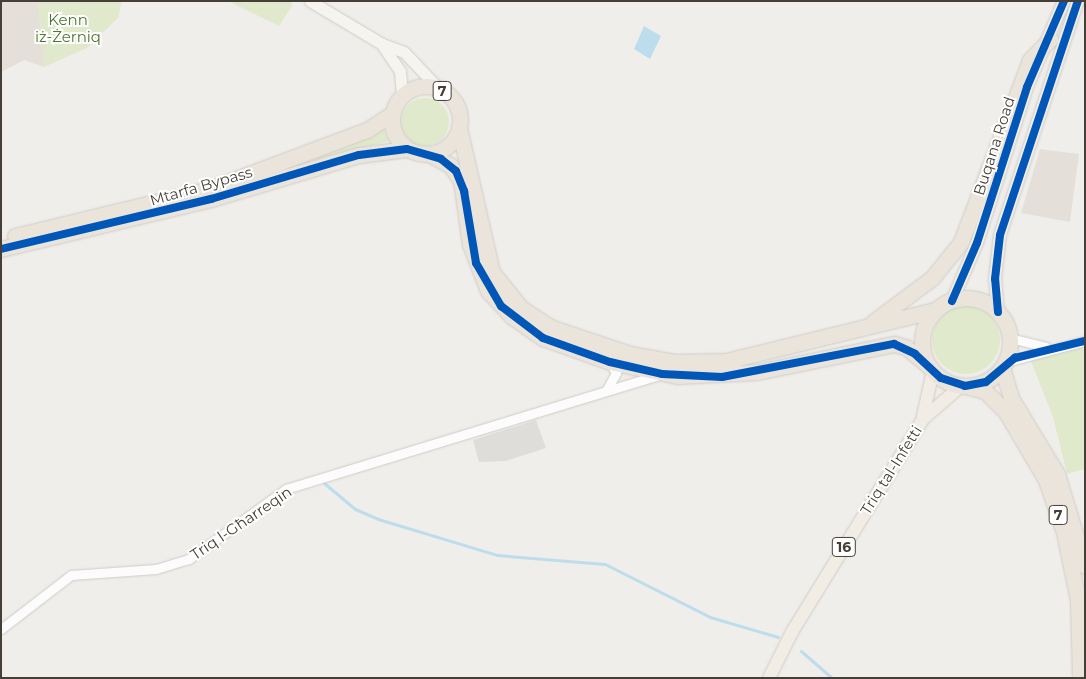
<!DOCTYPE html>
<html>
<head>
<meta charset="utf-8">
<style>
	body { margin:0 }
	#map { position:relative; width:1086px; height:679px; overflow:hidden; background:#f0eeeb; font-family:Montserrat,sans-serif }
	div>[style] { position:absolute }
	[style*='--x'] { left:calc(var(--x)*1px); top:calc(var(--y)*1px); width:calc(var(--w)*1px); rotate:calc(var(--a)*1deg) }
	.residential>* { inset:0; background:#e4dfd8 }
	.green>* { inset:0; background:#e0e9cc }
	.round { border-radius:50% }
	.parking>* { inset:0; background:#dfddda }
	.water>* { inset:0; background:#bdddec }
	.stream>* { height:3px; margin:-1.5px; padding:0 1.5px; transform-origin:1.5px; border-radius:1.5px; background:#bdddec }
	.roads { filter:drop-shadow(0 0 1px #ceccc8) drop-shadow(0 0 1px #ceccc8) }
	.street>* { height:9px; margin:-4.5px; padding:0 4.5px; transform-origin:4.5px; border-radius:4.5px; background:#fdfcfc }
	.secondary>* { height:11px; margin:-5.5px; padding:0 5.5px; transform-origin:5.5px; border-radius:5.5px; background:#f6f4ef }
	.primary>* { height:12px; margin:-6px; padding:0 6px; transform-origin:6px; border-radius:6px; background:#f1ece4 }
	.highway>* { height:15px; margin:-7.5px; padding:0 7.5px; transform-origin:7.5px; border-radius:7.5px; background:#ebe4da }
	.highway>.ring { margin:-7.5px; padding:0; box-sizing:content-box; background:none; border:15px solid #ebe4da; border-radius:50% }
	.cycleway>* { height:8px; margin:-4px; padding:0 4px; transform-origin:4px; border-radius:4px; background:#0057b8 }
	span { translate:-50% -50%; white-space:nowrap; text-align:center; line-height:1.15; -webkit-text-stroke:4px #fff; paint-order:stroke }
	.shield-label span { padding:1px 4px; background:#fff; border:1px solid; border-radius:4px; -webkit-text-stroke-width:0 }
	.shield-label { font-size:14px; color:#463f37; font-weight:700 }
	.park-label { font-size:15px; color:#4e752d }
	.street-label { font-size:15px; color:#463f37 }
	.frame { position:absolute; inset:0; border:2px solid #463f37; pointer-events:none }
</style>
</head>
<body>
<div id="map">
	<div class="residential">
		<div style="clip-path:polygon(1px 1px,38px 1px,44px 67px,24px 60px,1px 72px)"></div>
		<div style="clip-path:polygon(1040px 149px,1079px 154px,1070px 222px,1021px 213px)"></div>
	</div>
	<div class="green">
		<div style="clip-path:polygon(38px 1px,122px 1px,118px 18px,87px 48px,44px 67px)"></div>
		<div style="clip-path:polygon(228px 1px,291px 1px,292px 6px,279px 26px)"></div>
		<div class="round" style="left:401px;top:98px;width:48px;height:48px"></div>
		<div style="clip-path:polygon(383px 127px,389px 141px,317px 159px,316px 154px)"></div>
		<div class="round" style="left:932px;top:306px;width:68px;height:68px"></div>
		<div style="clip-path:polygon(1085px 347px,1085px 469px,1067px 474px,1053px 417px,1030px 359px)"></div>
	</div>
	<div class="parking">
		<div style="clip-path:polygon(536px 420px,546px 448px,506px 461px,479px 462px,473px 440px)"></div>
	</div>
	<div class="water">
		<div style="clip-path:polygon(644px 26px,661px 36px,650px 59px,634px 49px)"></div>
	</div>
	<div class="stream">
		<div style="--x:324;--y:483;--w:40;--a:40"></div>
		<div style="--x:355;--y:509;--w:25;--a:23"></div>
		<div style="--x:378;--y:519;--w:124;--a:16.8"></div>
		<div style="--x:497;--y:555;--w:108;--a:4.8"></div>
		<div style="--x:605;--y:564;--w:118;--a:26.8"></div>
		<div style="--x:710;--y:617;--w:71;--a:16.4"></div>
		<div style="--x:801;--y:651;--w:41;--a:41.1"></div>
	</div>
	<div class="roads">
		<div class="street">
			<div style="--x:1010;--y:338;--w:37;--a:14"></div>
			<div style="--x:1006;--y:362;--w:82;--a:-14.9"></div>
			<div style="--x:606;--y:391;--w:21;--a:-61"></div>
			<div style="--x:616;--y:373;--w:13;--a:-119"></div>
			<div style="--x:1;--y:629;--w:88;--a:-37.6"></div>
			<div style="--x:71;--y:575;--w:85;--a:-4"></div>
			<div style="--x:156;--y:569;--w:34;--a:-17"></div>
			<div style="--x:189;--y:559;--w:120;--a:-35.8"></div>
			<div style="--x:286;--y:489;--w:390;--a:-17"></div>
		</div>
		<div class="secondary">
			<div style="--x:310;--y:1;--w:84;--a:30.8"></div>
			<div style="--x:382;--y:44;--w:23;--a:20"></div>
			<div style="--x:404;--y:52;--w:51;--a:46.6"></div>
			<div style="--x:383;--y:46;--w:30;--a:56"></div>
			<div style="--x:400;--y:71;--w:25;--a:85"></div>
		</div>
		<div class="primary">
			<div style="--x:952;--y:301;--w:63;--a:-66.7"></div>
			<div style="--x:977;--y:243;--w:164;--a:-72.2"></div>
			<div style="--x:1027;--y:87;--w:94;--a:-66.7"></div>
			<div style="--x:998;--y:312;--w:33;--a:-95"></div>
			<div style="--x:995;--y:279;--w:44;--a:-83.5"></div>
			<div style="--x:1000;--y:235;--w:247;--a:-71.6"></div>
			<div style="--x:923;--y:416;--w:46;--a:-77.5"></div>
			<div style="--x:769;--y:678;--w:51;--a:-63.4"></div>
			<div style="--x:792;--y:632;--w:250;--a:-58.4"></div>
			<div style="--x:923;--y:419;--w:50;--a:-41"></div>
		</div>
		<div class="highway">
			<div class="ring" style="left:392px;top:86px;width:53px;height:53px"></div>
			<div style="--x:459;--y:128;--w:148;--a:77.1"></div>
			<div style="--x:492;--y:272;--w:46;--a:51.1"></div>
			<div style="--x:521;--y:308;--w:35;--a:33"></div>
			<div style="--x:550;--y:327;--w:84;--a:18.6"></div>
			<div style="--x:630;--y:354;--w:46;--a:10.1"></div>
			<div style="--x:675;--y:362;--w:51;--a:-1.1"></div>
			<div style="--x:726;--y:361;--w:216;--a:-13.7"></div>
			<div style="--x:429;--y:154;--w:24;--a:28"></div>
			<div style="--x:450;--y:165;--w:19;--a:55"></div>
			<div style="--x:461;--y:181;--w:64;--a:81.9"></div>
			<div style="--x:470;--y:244;--w:50;--a:69"></div>
			<div style="--x:488;--y:291;--w:34;--a:47"></div>
			<div style="--x:511;--y:316;--w:39;--a:35"></div>
			<div style="--x:543;--y:338;--w:71;--a:19.7"></div>
			<div style="--x:610;--y:362;--w:69;--a:11.6"></div>
			<div style="--x:678;--y:376;--w:79;--a:-2.9"></div>
			<div style="--x:757;--y:372;--w:140;--a:-11.6"></div>
			<div style="--x:894;--y:344;--w:12;--a:14"></div>
			<div style="--x:906;--y:347;--w:33;--a:40"></div>
			<div style="--x:15;--y:236;--w:200;--a:-13.6"></div>
			<div style="--x:209;--y:189;--w:169;--a:-20.5"></div>
			<div style="--x:367;--y:130;--w:30;--a:-33"></div>
			<div style="--x:1;--y:249;--w:216;--a:-13.4"></div>
			<div style="--x:211;--y:199;--w:154;--a:-16.6"></div>
			<div style="--x:359;--y:155;--w:48;--a:-7.1"></div>
			<div class="ring" style="left:922px;top:298px;width:73px;height:73px"></div>
			<div style="--x:873;--y:322;--w:74;--a:-36.7"></div>
			<div style="--x:932;--y:278;--w:46;--a:-51.1"></div>
			<div style="--x:961;--y:242;--w:195;--a:-69.2"></div>
			<div style="--x:1030;--y:60;--w:29;--a:-46"></div>
			<div style="--x:1002;--y:368;--w:34;--a:73"></div>
			<div style="--x:1012;--y:400;--w:87;--a:58.7"></div>
			<div style="--x:1057;--y:474;--w:96;--a:73.1"></div>
			<div style="--x:965;--y:386;--w:21;--a:14"></div>
			<div style="--x:985;--y:391;--w:30;--a:45"></div>
			<div style="--x:1006;--y:412;--w:79;--a:59.5"></div>
			<div style="--x:1046;--y:480;--w:55;--a:70.9"></div>
			<div style="--x:1064;--y:532;--w:69;--a:78.4"></div>
			<div style="--x:1078;--y:600;--w:78;--a:88.5"></div>
		</div>
	</div>
	<div class="cycleway">
		<div style="--x:1;--y:249;--w:216;--a:-13.4"></div>
		<div style="--x:211;--y:199;--w:154;--a:-16.6"></div>
		<div style="--x:359;--y:155;--w:48;--a:-7.1"></div>
		<div style="--x:407;--y:149;--w:35;--a:16"></div>
		<div style="--x:441;--y:159;--w:19;--a:39"></div>
		<div style="--x:456;--y:171;--w:22;--a:68"></div>
		<div style="--x:464;--y:191;--w:73;--a:80.5"></div>
		<div style="--x:476;--y:263;--w:50;--a:59.8"></div>
		<div style="--x:501;--y:306;--w:53;--a:37.3"></div>
		<div style="--x:543;--y:338;--w:71;--a:19.7"></div>
		<div style="--x:610;--y:362;--w:53;--a:13"></div>
		<div style="--x:662;--y:374;--w:60;--a:2.9"></div>
		<div style="--x:722;--y:377;--w:175;--a:-10.9"></div>
		<div style="--x:894;--y:344;--w:23;--a:25"></div>
		<div style="--x:915;--y:354;--w:35;--a:43"></div>
		<div style="--x:941;--y:378;--w:25;--a:18"></div>
		<div style="--x:965;--y:386;--w:21;--a:-11"></div>
		<div style="--x:986;--y:382;--w:38;--a:-40"></div>
		<div style="--x:1015;--y:358;--w:72;--a:-13.7"></div>
		<div style="--x:952;--y:301;--w:63;--a:-66.7"></div>
		<div style="--x:977;--y:243;--w:164;--a:-72.2"></div>
		<div style="--x:1027;--y:87;--w:94;--a:-66.7"></div>
		<div style="--x:998;--y:312;--w:33;--a:-95"></div>
		<div style="--x:995;--y:279;--w:44;--a:-83.5"></div>
		<div style="--x:1000;--y:235;--w:247;--a:-71.6"></div>
	</div>
	<div class="shield-label">
		<span style="left:442px;top:91px">7</span>
		<span style="left:1058px;top:515px">7</span>
		<span style="left:844px;top:547px">16</span>
	</div>
	<div class="park-label">
		<span style="left:68px;top:28px">Kenn<br>iż-Żerniq</span>
	</div>
	<div class="street-label">
		<span style="left:994px;top:146px;rotate:-72deg">Buqana Road</span>
		<span style="left:201px;top:186px;rotate:-16deg">Mtarfa Bypass</span>
		<span style="left:891px;top:470px;rotate:-58deg">Triq tal-Infetti</span>
		<span style="left:241px;top:523px;rotate:-34deg">Triq l-Għarreqin</span>
	</div>
	<div class="frame"></div>
</div>
</body>
</html>
